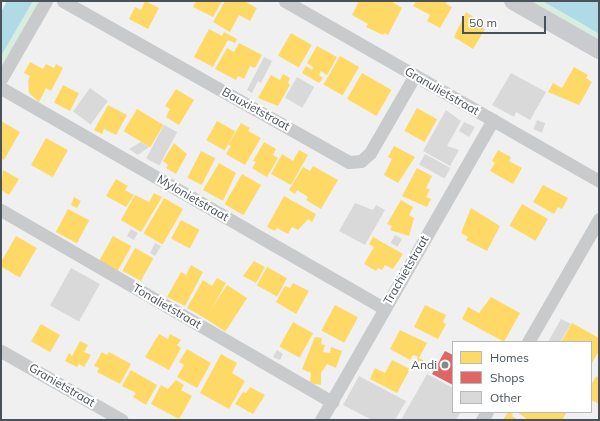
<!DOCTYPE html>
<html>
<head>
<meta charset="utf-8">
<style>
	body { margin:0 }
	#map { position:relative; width:600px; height:421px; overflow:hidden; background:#f0f0f0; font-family:Mulish,sans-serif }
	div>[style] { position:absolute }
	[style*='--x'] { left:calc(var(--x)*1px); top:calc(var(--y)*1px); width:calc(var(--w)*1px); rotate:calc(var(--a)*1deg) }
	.green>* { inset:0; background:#d7eddf }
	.water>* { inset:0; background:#b0dbe6 }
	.homes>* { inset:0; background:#ffd966; transform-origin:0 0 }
	.shops>* { inset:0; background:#e06666 }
	.building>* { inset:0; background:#d9d9da; transform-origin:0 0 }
	.street>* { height:13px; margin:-6.5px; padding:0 6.5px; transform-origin:6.5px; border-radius:6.5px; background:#c8cacb }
	.secondary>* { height:18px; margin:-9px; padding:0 9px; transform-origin:9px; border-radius:9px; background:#c9cbce }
	.dots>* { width:11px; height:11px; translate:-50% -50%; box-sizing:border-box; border:2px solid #fff; border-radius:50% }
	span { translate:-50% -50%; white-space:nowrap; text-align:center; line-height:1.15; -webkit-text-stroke:4px #fff; paint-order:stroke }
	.street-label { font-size:12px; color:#49525a }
	.poi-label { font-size:12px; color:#49525a }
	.right { translate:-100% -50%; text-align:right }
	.frame { position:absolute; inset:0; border:2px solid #49525a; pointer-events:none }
	.legend { position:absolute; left:452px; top:341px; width:140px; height:72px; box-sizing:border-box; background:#fff; border:1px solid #b6babd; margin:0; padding:5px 7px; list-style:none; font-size:12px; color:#49525a }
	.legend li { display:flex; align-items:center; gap:8px; height:20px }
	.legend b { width:20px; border:1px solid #b6babd }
	.scale { position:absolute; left:462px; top:16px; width:84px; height:18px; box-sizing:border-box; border:2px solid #49525a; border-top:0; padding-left:5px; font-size:12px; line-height:14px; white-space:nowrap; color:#49525a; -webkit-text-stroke:3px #fff; paint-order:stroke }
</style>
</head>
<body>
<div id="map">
	<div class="green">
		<div style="clip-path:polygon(33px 1px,41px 1px,1px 69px,1px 56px)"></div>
		<div style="clip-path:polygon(525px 1px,542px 1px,599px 34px,599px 43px)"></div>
	</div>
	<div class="water">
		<div style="clip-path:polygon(7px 1px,33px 1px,1px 56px,1px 12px)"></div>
		<div style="clip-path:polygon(542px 1px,599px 1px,599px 34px,579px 22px)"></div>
	</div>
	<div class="homes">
		<div style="clip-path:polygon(145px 1px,159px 8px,148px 29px,129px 19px,135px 7px,141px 10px)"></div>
		<div style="clip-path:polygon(196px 1px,222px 1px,213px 17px,193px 7px)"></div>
		<div style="clip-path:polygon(225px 1px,244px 1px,257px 8px,250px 21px,239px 15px,230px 32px,213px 22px)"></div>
		<div style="clip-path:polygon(359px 1px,391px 1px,402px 8px,388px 35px,384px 33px,383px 35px,366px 27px,368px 24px,352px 15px)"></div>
		<div style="clip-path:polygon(416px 1px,447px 1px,446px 4px,452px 7px,440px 28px,427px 21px,430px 15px,413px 6px)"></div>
		<div style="clip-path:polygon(466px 12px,481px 22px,479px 26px,485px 29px,473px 49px,454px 37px)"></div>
		<div style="clip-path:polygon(209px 29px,222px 36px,224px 32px,237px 39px,235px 43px,228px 40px,213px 67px,194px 57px)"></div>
		<div style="left:291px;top:33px;width:24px;height:26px;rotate:30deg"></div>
		<div style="clip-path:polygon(239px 43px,262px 55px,255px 68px,250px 66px,244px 79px,238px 76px,236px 80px,215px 69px,227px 48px,234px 52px)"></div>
		<div style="clip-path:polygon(317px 46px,337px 57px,327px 75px,321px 71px,319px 75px,323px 78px,319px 83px,302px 73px,306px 66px,312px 70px,313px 67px,307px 63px)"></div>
		<div style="left:340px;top:56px;width:22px;height:33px;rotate:30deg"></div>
		<div style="clip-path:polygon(30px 62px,43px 69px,46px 64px,54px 68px,56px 64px,63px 68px,51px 91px,46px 88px,39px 102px,29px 93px,28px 81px,30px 76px,24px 73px)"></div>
		<div style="clip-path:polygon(574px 67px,588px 75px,586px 78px,592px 82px,579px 105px,548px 92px,553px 83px,562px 88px)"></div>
		<div style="left:362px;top:73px;width:34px;height:30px;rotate:30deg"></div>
		<div style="clip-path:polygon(283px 74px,290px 78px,288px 83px,290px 85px,278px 106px,258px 98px,271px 75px,280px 80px)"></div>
		<div style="left:63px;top:85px;width:18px;height:20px;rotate:27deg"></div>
		<div style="clip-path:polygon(176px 89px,194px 100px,179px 125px,166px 117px,170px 109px,165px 106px)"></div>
		<div style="clip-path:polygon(108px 105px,127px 115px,116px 135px,104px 129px,102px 134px,94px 130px)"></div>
		<div style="left:417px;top:108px;width:23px;height:26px;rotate:29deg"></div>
		<div style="left:137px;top:109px;width:31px;height:26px;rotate:31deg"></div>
		<div style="clip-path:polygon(1px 121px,20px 132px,4px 160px,1px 158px)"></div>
		<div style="left:217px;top:121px;width:21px;height:22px;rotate:29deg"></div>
		<div style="clip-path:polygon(241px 123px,250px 128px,248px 131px,261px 138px,245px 165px,226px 154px,231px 146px,228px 145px)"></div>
		<div style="left:46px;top:138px;width:25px;height:31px;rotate:29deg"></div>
		<div style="clip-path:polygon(264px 142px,276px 149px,273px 155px,278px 158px,267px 177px,252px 168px,256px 162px,253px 161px)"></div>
		<div style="clip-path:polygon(174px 143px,187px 154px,176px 174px,166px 168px,168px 165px,163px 161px)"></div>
		<div style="clip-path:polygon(394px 146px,415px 157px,398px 183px,384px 175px,392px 159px,388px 157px)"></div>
		<div style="clip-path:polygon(299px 150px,308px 155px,291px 185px,271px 174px,282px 154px,293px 161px)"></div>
		<div style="clip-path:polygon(498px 150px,511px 157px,509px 161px,522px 168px,513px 184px,490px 171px,495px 163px,492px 161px)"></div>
		<div style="left:201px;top:151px;width:16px;height:30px;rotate:27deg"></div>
		<div style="clip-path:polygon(219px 163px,236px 173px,223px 201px,203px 190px)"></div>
		<div style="clip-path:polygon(313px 166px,338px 180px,321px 209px,306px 200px,308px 197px,297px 190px,295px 194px,289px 190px,303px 167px,310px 171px)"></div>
		<div style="clip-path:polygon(417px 168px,432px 176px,426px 188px,430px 190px,426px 197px,431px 199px,427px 207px,402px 196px)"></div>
		<div style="clip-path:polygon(3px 170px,19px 179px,9px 195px,1px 190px)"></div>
		<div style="left:242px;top:174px;width:22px;height:35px;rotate:30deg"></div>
		<div style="clip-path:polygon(116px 179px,128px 186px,125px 190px,134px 195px,126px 207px,106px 196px)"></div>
		<div style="clip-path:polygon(543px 185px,568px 198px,562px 209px,558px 207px,554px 214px,533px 202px)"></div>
		<div style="clip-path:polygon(154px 193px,162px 197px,141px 232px,121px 220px,135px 195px,149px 202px)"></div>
		<div style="clip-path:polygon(284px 196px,316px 214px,312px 222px,308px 219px,298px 230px,292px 227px,288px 234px,277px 228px,275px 231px,267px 227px)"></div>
		<div style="clip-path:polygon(74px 197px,81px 201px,77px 208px,71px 205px)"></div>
		<div style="left:164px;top:198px;width:22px;height:41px;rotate:30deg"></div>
		<div style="clip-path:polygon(401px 200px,413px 207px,409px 215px,414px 218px,409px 236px,390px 230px,392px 226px,387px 224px)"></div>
		<div style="left:522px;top:204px;width:30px;height:25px;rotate:30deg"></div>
		<div style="clip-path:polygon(471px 208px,500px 226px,487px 251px,466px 240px,468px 237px,461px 233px)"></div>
		<div style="left:68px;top:209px;width:24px;height:26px;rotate:28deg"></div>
		<div style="left:181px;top:220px;width:21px;height:21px;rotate:28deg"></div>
		<div style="left:16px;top:236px;width:24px;height:34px;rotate:30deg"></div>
		<div style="left:113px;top:236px;width:21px;height:29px;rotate:29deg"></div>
		<div style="clip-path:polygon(373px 237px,403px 254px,393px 269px,385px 265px,382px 270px,378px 268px,376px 271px,364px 264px,374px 247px,369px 244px)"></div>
		<div style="left:135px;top:248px;width:21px;height:26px;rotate:29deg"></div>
		<div style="clip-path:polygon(254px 261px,265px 267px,256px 283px,243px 276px)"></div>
		<div style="clip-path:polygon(191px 265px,203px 272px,185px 306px,167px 297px,181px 272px,186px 275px)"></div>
		<div style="left:267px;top:267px;width:23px;height:21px;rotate:29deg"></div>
		<div style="clip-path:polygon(217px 278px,226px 283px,206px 319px,187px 308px,203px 280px,212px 286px)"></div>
		<div style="clip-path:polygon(293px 283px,309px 291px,296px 314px,276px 302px,285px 286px,290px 288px)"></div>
		<div style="left:227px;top:285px;width:24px;height:40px;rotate:33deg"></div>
		<div style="clip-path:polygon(491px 297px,520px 313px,504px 342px,462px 319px,468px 307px,479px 313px)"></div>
		<div style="left:335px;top:305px;width:26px;height:29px;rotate:28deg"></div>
		<div style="clip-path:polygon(425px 305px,446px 315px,443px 322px,446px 324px,438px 339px,414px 327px)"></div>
		<div style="left:293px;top:322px;width:23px;height:28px;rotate:29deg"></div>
		<div style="clip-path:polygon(572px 323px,599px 338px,599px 351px,591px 365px,591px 342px,561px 342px)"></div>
		<div style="left:41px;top:324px;width:22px;height:20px;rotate:30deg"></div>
		<div style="clip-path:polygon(400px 330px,427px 343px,419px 358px,428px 363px,424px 371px,413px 366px,418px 357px,413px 355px,410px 360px,390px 349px)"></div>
		<div style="clip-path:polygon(159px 334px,168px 339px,170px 334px,181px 340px,177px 345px,181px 348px,169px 370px,145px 357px)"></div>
		<div style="clip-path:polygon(315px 337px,322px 338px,321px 344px,325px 345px,323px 352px,330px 353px,331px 347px,342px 351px,336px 368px,327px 364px,321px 373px,321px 385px,310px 383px,311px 373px,302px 369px)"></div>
		<div style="clip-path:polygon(80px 341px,88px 345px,84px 352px,91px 355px,84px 367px,79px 364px,77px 367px,65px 361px,69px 353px,72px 356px)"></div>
		<div style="clip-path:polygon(187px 349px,211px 363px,197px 388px,177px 377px,184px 365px,179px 362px)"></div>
		<div style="clip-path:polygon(102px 352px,107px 355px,109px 352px,131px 364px,120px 384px,97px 372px,99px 368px,94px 366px)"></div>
		<div style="clip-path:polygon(221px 354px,237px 363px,232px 373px,245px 381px,229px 409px,200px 393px)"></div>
		<div style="clip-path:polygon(392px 360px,410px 369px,397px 393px,370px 379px,375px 368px,385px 373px)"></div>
		<div style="clip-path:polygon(131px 370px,157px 385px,146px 405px,133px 397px,136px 393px,122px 386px)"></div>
		<div style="clip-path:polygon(596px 376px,599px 378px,599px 404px,591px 400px,591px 385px)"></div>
		<div style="clip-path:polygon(176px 380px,184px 385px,181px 390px,192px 396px,179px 419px,151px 404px,161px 385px,168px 389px)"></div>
		<div style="clip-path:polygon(250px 387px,265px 395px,253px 414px,235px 404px,243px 392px,246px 393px)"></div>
		<div style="clip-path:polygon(508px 412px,513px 414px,512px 416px,518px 420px,503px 420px)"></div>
		<div style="clip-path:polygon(517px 412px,567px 412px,562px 420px,528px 420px)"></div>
	</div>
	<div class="shops">
		<div style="clip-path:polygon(445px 351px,453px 355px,453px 385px,432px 374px)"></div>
	</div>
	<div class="building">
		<div style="clip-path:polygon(264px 57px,272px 61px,261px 83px,258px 81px,252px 93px,247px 90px)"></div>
		<div style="clip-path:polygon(511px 73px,546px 92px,530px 120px,516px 112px,514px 117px,492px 105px)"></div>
		<div style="left:297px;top:77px;width:20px;height:24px;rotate:30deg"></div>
		<div style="left:90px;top:88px;width:22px;height:29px;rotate:36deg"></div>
		<div style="clip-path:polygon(446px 110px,461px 121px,447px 146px,459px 150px,450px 166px,423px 151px)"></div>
		<div style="left:537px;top:120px;width:9px;height:10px;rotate:21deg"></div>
		<div style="clip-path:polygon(464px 122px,475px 127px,469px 137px,459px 131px)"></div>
		<div style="left:164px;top:125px;width:15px;height:38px;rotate:28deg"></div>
		<div style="clip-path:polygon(141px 142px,149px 147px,138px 155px,129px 149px)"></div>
		<div style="left:425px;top:154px;width:29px;height:12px;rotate:29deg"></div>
		<div style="clip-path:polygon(355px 203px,373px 210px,376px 205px,385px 210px,365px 245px,339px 231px)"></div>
		<div style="left:131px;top:229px;width:8px;height:8px;rotate:30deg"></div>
		<div style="left:395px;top:235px;width:8px;height:9px;rotate:30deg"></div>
		<div style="clip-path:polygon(155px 243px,161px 246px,155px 256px,150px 253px)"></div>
		<div style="left:71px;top:268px;width:33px;height:43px;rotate:29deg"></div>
		<div style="clip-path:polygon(561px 319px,571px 324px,560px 342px,548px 342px)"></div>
		<div style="clip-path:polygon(277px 350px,283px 354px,280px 360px,273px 357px)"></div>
		<div style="clip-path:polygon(427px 374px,453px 388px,453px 412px,461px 412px,456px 420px,401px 420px)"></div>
		<div style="clip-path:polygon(359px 376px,406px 401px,395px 420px,372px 420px,343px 405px)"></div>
	</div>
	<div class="street">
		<div style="--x:63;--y:1;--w:328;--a:29.4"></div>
		<div style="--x:349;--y:162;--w:12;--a:-5"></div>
		<div style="--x:361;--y:161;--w:12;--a:-42"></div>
		<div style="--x:370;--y:153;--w:90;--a:-60"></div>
		<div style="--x:285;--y:1;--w:362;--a:29.8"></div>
		<div style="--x:1;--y:79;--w:90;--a:-60"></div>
		<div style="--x:1;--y:88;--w:442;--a:29.9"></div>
		<div style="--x:1;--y:210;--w:383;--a:30.1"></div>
		<div style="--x:528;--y:342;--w:142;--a:-60"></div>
		<div style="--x:1;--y:351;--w:139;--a:29.7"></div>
		<div style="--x:321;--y:420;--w:346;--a:-60.2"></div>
		<div style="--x:482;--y:420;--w:9;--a:-58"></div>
	</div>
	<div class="secondary">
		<div style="--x:513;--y:1;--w:99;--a:29.7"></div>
	</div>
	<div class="dots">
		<div style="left:445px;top:365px;background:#83898e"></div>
	</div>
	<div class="street-label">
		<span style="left:442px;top:91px;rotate:30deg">Granulietstraat</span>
		<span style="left:256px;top:109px;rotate:29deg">Bauxietstraat</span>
		<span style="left:193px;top:198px;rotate:30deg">Mylonietstraat</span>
		<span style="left:406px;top:270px;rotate:-60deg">Trachietstraat</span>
		<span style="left:167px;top:306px;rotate:30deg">Tonalietstraat</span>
		<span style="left:62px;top:385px;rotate:30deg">Granietstraat</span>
	</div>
	<div class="poi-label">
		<span class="right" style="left:437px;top:365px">Andi</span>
	</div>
	<div class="frame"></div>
	<ul class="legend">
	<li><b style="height:11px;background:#ffd966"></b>Homes</li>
	<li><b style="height:11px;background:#e06666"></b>Shops</li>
	<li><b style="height:11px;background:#d9d9da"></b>Other</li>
	</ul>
	<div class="scale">50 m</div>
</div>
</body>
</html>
